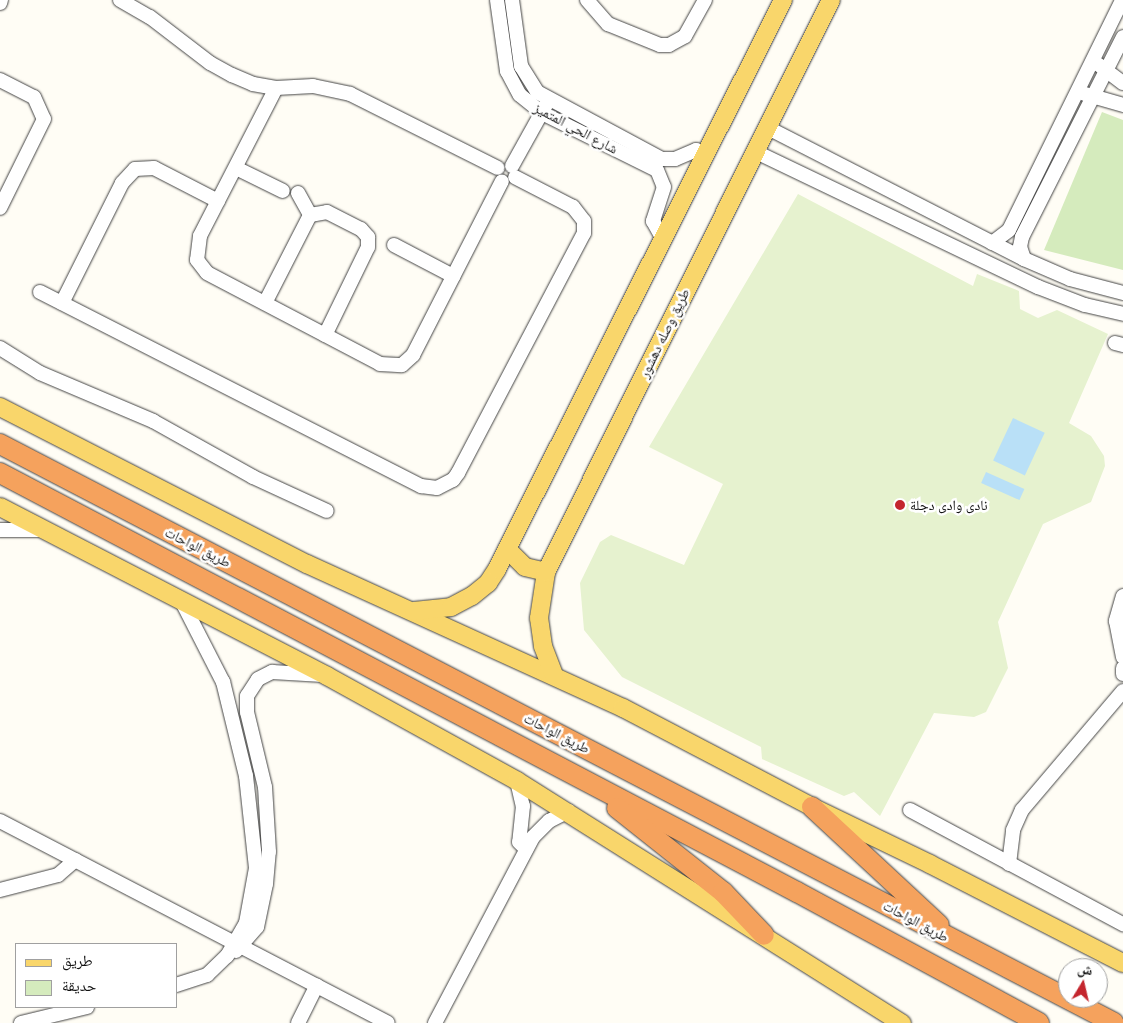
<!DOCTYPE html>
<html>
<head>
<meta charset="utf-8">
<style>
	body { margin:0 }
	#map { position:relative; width:1123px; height:1023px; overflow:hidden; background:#fffdf5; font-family:"Roboto Serif","Noto Naskh Arabic",serif }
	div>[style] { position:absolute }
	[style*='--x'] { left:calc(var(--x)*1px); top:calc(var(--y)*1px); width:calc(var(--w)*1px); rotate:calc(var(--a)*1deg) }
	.green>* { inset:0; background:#d5ebbd }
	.pitch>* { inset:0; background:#e6f2cf }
	.water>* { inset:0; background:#b9e0f7; transform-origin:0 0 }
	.roads { filter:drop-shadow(0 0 1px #444) drop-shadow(0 0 1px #444) }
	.minor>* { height:14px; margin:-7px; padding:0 7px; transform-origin:7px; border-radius:7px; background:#fff }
	.major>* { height:18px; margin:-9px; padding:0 9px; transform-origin:9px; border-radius:9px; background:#f9d66b }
	.highway>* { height:20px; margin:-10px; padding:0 10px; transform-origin:10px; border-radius:10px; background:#f5a25d }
	.dots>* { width:14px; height:14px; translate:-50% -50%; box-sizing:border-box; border:2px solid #fff; border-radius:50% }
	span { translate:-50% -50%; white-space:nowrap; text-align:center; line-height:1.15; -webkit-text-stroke:5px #fff; paint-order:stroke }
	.street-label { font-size:14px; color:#111 }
	.poi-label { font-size:14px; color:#111 }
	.left { translate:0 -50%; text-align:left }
	.legend { position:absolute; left:15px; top:943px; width:162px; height:65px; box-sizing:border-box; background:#fff; border:1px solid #a0a0a0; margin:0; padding:6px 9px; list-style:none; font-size:15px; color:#111 }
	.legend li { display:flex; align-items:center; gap:10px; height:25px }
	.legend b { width:25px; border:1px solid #a0a0a0 }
	.north { position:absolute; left:1058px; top:958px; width:50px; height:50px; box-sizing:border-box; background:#fff; border:1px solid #a0a0a0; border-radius:50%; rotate:9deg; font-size:14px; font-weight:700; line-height:20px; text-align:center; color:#111 }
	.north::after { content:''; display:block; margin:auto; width:18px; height:22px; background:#c4262e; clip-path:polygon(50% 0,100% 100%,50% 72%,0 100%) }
</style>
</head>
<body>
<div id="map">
	<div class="green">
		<div style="clip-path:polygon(1102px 112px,1123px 120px,1123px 270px,1044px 250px)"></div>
	</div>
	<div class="pitch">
		<div style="clip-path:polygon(798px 194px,973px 286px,977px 274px,1019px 291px,1020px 309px,1038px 318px,1057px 310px,1108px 334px,1069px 423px,1091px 436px,1104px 456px,1105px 466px,1091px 502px,1043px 524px,998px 622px,1008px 668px,986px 712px,974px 717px,934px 713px,880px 816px,854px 792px,844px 796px,762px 759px,761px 747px,622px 677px,584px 630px,580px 583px,600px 542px,611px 535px,684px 565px,723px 484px,649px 447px)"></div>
	</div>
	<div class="water">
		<div style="left:1013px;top:418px;width:35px;height:47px;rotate:25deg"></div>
		<div style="left:986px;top:472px;width:42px;height:12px;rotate:24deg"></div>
	</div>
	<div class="roads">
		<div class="minor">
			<div style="--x:120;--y:0;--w:34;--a:30"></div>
			<div style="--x:150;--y:17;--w:76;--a:37.5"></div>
			<div style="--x:210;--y:63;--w:25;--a:29"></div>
			<div style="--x:232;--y:75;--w:23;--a:23"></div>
			<div style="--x:253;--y:84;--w:23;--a:10"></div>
			<div style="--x:276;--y:88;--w:37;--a:-3"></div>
			<div style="--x:313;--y:86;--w:38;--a:12"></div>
			<div style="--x:350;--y:94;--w:165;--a:26.6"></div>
			<div style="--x:497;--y:0;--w:72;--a:82"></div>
			<div style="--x:507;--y:71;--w:27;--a:62"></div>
			<div style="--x:520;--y:95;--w:28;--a:39"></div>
			<div style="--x:542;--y:113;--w:128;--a:26.4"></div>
			<div style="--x:657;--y:170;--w:18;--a:68"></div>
			<div style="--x:664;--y:187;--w:36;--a:108"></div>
			<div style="--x:653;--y:221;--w:18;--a:61"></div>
			<div style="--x:512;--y:0;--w:67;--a:82.2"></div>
			<div style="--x:521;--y:66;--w:31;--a:58"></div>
			<div style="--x:537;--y:92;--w:142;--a:28.2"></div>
			<div style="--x:662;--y:159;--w:13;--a:0"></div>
			<div style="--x:675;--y:159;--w:23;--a:-23"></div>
			<div style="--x:696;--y:150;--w:9;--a:13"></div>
			<div style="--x:587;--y:0;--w:32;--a:49"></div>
			<div style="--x:608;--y:24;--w:56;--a:22"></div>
			<div style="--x:660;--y:45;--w:9;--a:0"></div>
			<div style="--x:669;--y:45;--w:18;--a:-29"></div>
			<div style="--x:685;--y:36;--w:41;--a:-60.9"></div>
			<div style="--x:0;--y:3;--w:3;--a:-72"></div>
			<div style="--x:1099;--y:65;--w:30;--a:37"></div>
			<div style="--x:0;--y:80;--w:38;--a:27"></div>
			<div style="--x:34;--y:97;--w:24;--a:66"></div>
			<div style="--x:44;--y:119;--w:99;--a:116.3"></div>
			<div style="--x:276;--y:88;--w:166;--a:117.2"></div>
			<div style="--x:200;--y:236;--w:24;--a:97"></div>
			<div style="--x:197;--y:260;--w:16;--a:52"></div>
			<div style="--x:207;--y:273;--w:195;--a:27.7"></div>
			<div style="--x:380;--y:364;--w:22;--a:3"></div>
			<div style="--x:402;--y:365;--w:15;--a:-42"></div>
			<div style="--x:413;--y:355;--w:195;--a:-62.9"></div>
			<div style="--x:1085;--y:94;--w:40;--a:16"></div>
			<div style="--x:766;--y:127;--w:290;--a:27.1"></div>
			<div style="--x:1024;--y:259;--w:50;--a:23.5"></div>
			<div style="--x:1070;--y:279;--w:55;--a:14.8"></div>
			<div style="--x:754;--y:151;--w:315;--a:25.6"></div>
			<div style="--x:1038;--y:287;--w:50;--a:21"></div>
			<div style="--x:1085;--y:305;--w:39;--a:13"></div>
			<div style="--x:512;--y:166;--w:70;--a:-60.9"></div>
			<div style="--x:236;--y:168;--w:52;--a:26.1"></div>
			<div style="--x:298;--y:193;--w:25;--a:61"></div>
			<div style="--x:992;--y:243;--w:21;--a:-37"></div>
			<div style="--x:1009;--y:230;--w:256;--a:-63.8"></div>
			<div style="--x:394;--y:245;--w:67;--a:27.7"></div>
			<div style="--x:1024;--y:259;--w:13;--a:-108"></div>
			<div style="--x:1020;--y:247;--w:10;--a:-79"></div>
			<div style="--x:1022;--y:237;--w:224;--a:-63.2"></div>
			<div style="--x:40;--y:292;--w:428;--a:27"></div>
			<div style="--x:421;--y:486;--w:16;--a:7"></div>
			<div style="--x:437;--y:488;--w:18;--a:-27"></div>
			<div style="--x:453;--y:480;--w:9;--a:-54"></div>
			<div style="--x:458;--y:473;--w:271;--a:-62.3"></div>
			<div style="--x:584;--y:233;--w:12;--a:-90"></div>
			<div style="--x:584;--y:221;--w:18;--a:-128"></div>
			<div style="--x:573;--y:207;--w:65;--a:-152.7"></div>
			<div style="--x:62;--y:303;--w:134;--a:-63.4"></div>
			<div style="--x:122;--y:183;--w:19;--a:-47"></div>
			<div style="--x:135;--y:169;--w:19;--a:-3"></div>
			<div style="--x:154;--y:168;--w:72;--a:27.3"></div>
			<div style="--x:265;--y:303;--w:99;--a:-62.9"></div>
			<div style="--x:310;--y:215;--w:17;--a:-10"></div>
			<div style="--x:327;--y:212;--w:38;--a:27"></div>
			<div style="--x:361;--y:229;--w:11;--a:49"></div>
			<div style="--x:368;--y:237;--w:10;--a:90"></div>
			<div style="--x:368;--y:247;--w:98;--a:116"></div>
			<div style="--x:1115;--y:343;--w:8;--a:14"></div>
			<div style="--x:0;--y:348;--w:47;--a:32"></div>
			<div style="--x:40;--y:373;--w:123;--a:23"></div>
			<div style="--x:153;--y:421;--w:115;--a:29.2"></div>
			<div style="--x:253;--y:477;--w:81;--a:24.7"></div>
			<div style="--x:0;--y:530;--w:42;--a:0"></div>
			<div style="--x:1123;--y:596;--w:26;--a:106"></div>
			<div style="--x:1116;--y:621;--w:37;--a:79"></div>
			<div style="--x:1123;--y:668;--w:6;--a:90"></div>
			<div style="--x:517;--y:781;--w:26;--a:77"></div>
			<div style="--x:523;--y:806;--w:36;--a:96"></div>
			<div style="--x:519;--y:842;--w:10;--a:45"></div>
			<div style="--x:910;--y:810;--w:242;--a:28.2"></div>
			<div style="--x:0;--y:821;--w:437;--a:27.5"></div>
			<div style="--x:1009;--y:864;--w:34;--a:-83"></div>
			<div style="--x:1013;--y:830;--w:22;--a:-66"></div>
			<div style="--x:1022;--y:810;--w:156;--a:-49.7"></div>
			<div style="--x:0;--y:890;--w:60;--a:-14.5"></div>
			<div style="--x:58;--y:875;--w:23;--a:-41"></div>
			<div style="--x:236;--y:951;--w:32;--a:-49"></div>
			<div style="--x:257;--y:927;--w:44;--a:-78.2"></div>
			<div style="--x:266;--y:884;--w:32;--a:-85"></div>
			<div style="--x:269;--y:852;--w:65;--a:-93.5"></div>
			<div style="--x:265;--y:787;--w:77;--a:-103.5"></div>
			<div style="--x:247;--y:712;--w:16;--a:-90"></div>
			<div style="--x:247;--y:696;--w:20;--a:-57"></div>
			<div style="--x:258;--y:679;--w:16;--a:-27"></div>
			<div style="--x:272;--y:672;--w:51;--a:3.4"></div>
			<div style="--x:176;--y:985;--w:33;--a:-18"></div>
			<div style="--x:207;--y:975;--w:28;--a:-44"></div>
			<div style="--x:227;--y:956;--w:38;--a:-60"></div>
			<div style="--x:246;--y:923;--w:56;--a:-79.7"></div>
			<div style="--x:256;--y:868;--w:93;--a:-96.2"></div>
			<div style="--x:246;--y:776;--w:97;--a:-103.7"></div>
			<div style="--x:223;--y:682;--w:92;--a:-117.1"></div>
			<div style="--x:21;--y:1023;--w:68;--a:-13.6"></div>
			<div style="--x:298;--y:1023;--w:42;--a:-63.4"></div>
			<div style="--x:435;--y:1023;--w:210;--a:-62.2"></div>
			<div style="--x:533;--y:837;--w:23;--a:-45"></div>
			<div style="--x:549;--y:821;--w:22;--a:-27"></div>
		</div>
		<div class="major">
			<div style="--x:0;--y:407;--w:345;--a:27.1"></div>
			<div style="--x:307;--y:564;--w:347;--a:24.5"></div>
			<div style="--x:623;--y:708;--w:213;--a:27.6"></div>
			<div style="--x:812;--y:807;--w:131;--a:25.8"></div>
			<div style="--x:930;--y:864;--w:217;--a:27.2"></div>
			<div style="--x:0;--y:507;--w:368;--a:27.3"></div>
			<div style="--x:327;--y:676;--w:217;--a:28.9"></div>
			<div style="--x:517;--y:781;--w:455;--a:32.2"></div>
			<div style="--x:507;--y:549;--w:25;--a:45"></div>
			<div style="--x:525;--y:567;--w:22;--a:13"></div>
			<div style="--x:414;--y:611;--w:37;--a:-6"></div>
			<div style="--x:451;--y:607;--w:24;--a:-28"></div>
			<div style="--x:472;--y:596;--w:21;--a:-39"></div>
			<div style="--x:488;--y:583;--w:17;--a:-57"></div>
			<div style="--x:497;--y:569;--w:637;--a:-63.31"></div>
			<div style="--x:554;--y:675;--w:31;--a:-111"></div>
			<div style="--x:543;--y:646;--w:28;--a:-98"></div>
			<div style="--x:539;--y:618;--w:47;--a:-81.3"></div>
			<div style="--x:546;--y:572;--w:639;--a:-63.52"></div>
		</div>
		<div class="highway">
			<div style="--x:0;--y:444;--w:1255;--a:27.46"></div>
			<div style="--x:0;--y:473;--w:900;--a:27.73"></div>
			<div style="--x:797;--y:892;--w:275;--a:28.4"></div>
			<div style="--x:812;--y:807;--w:173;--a:42.9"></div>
			<div style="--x:617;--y:808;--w:135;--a:38.4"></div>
			<div style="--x:723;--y:892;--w:59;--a:46.4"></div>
		</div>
	</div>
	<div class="dots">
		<div style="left:900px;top:505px;background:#c4262e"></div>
	</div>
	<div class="street-label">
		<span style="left:576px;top:128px;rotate:28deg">شارع الحي المتميز</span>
		<span style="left:664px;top:333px;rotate:-64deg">طريق وصله دهشور</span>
		<span style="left:198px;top:547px;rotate:27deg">طريق الواحات</span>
		<span style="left:557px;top:733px;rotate:27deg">طريق الواحات</span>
		<span style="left:916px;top:921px;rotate:28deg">طريق الواحات</span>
	</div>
	<div class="poi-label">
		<span class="left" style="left:910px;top:505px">نادى وادى دجلة</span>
	</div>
	<ul class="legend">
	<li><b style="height:6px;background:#f9d66b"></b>طريق</li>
	<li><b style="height:14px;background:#d5ebbd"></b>حديقة</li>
	</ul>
	<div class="north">ش</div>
</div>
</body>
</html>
